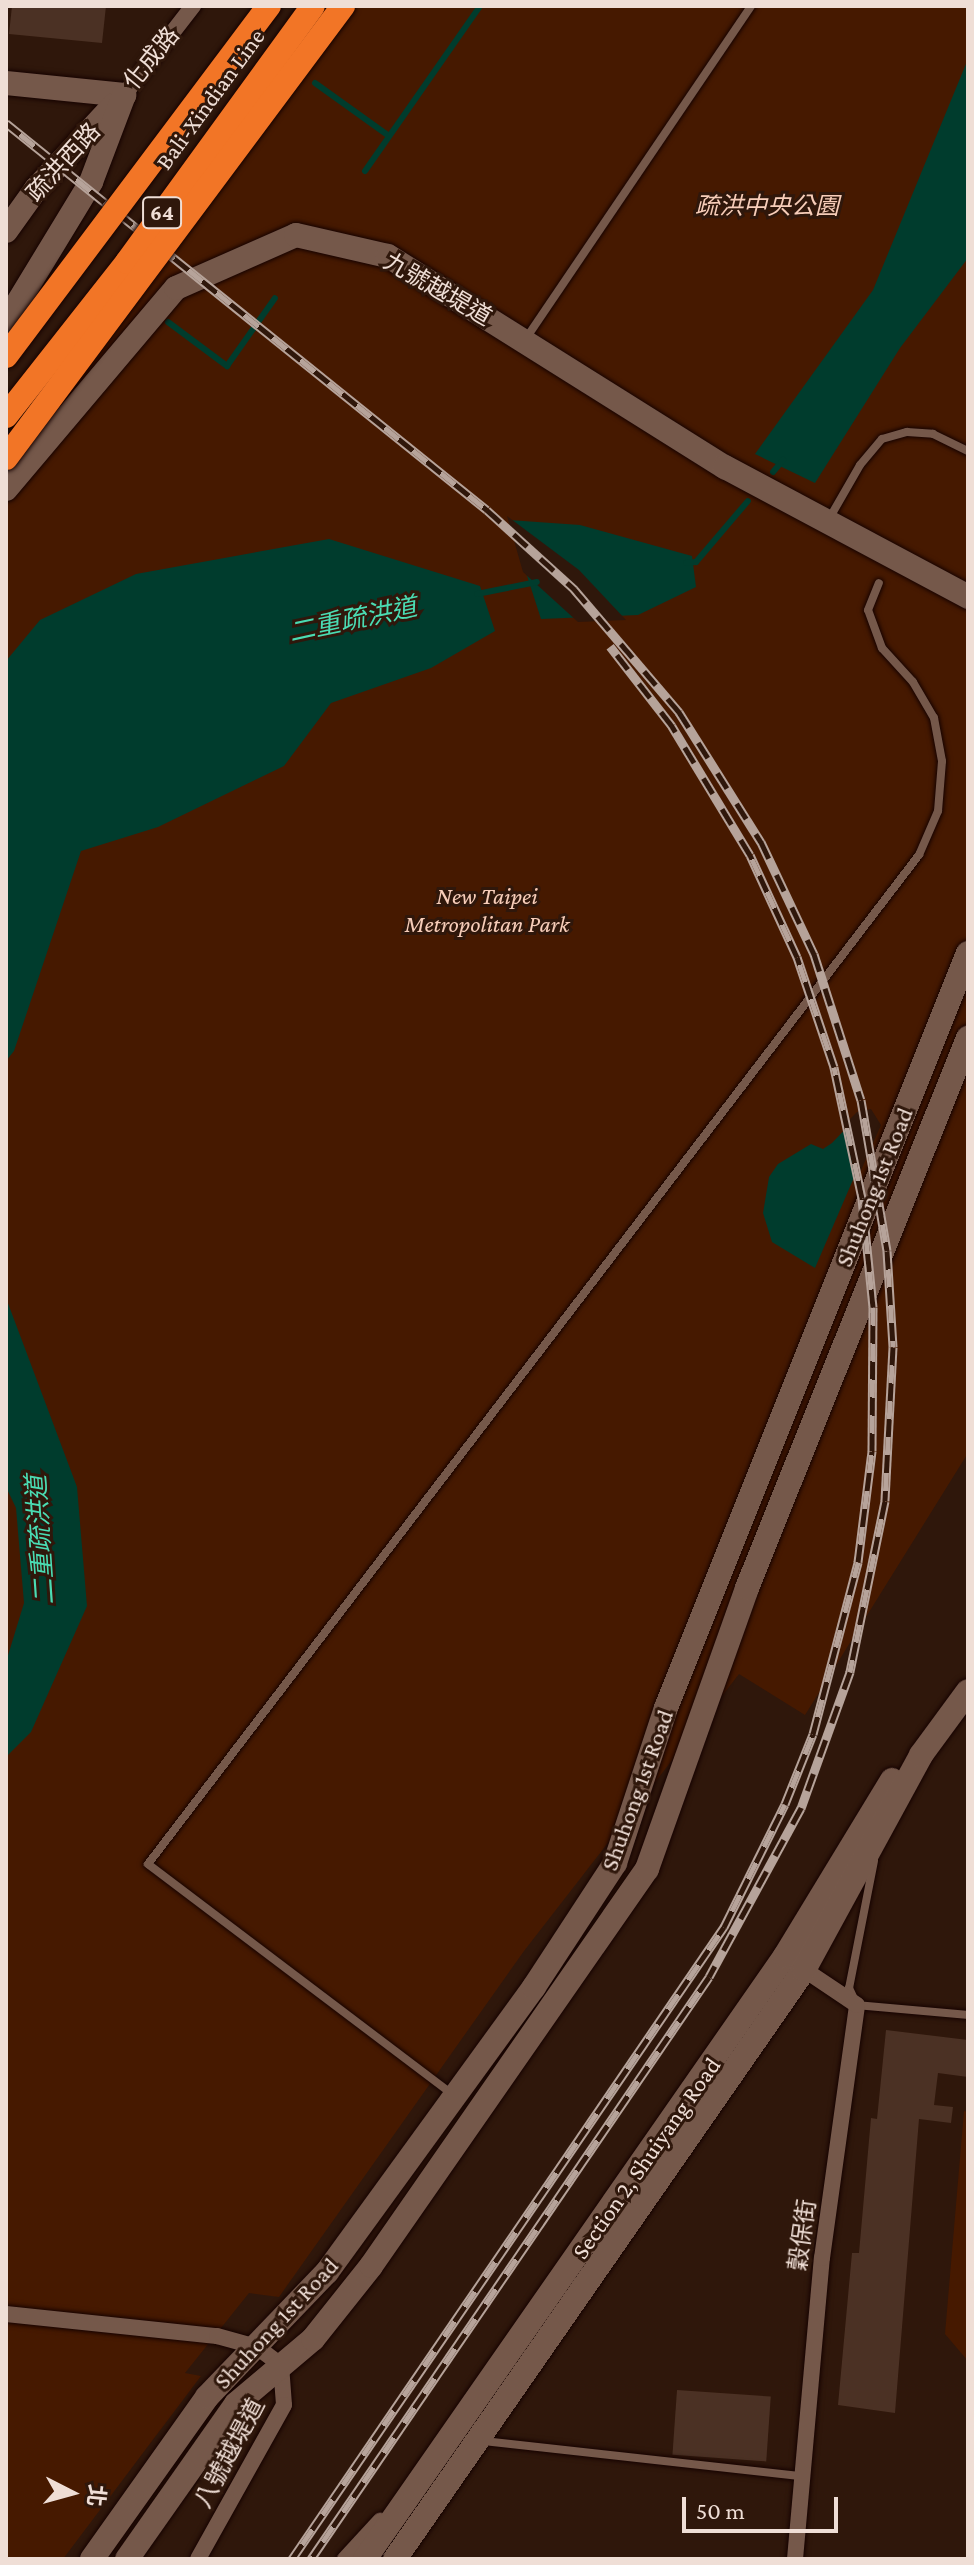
<!DOCTYPE html>
<meta charset="utf-8">
<style>
body{margin:0}
#map{position:relative;width:974px;height:2565px;overflow:hidden;background:#2f170b;font-family:"Crimson Pro","Noto Sans TC",serif}
div>[style]{position:absolute}
.green>*{inset:0;background:#461900}
.water>*{inset:0;background:#003c2d}
.pier>*{inset:0;background:#2f170b}
.stream>*{height:6px;margin:-3px;padding:0 3px;transform-origin:3px;border-radius:3px;background:#003c2d}
.building>*{inset:0;background:#4b3124;transform-origin:0 0}
.roads{filter:drop-shadow(0 0 2px #160300) drop-shadow(0 0 2px #160300)}
.lane>*{height:8px;margin:-4px;padding:0 4px;transform-origin:4px;border-radius:4px;background:#75584a}
.street>*{height:16px;margin:-8px;padding:0 8px;transform-origin:8px;border-radius:8px;background:#75584a}
.secondary>*{height:24px;margin:-12px;padding:0 12px;transform-origin:12px;border-radius:12px;background:#75584a}
.rail>*{height:9px;margin-top:-4.5px;transform-origin:0;background:repeating-linear-gradient(90deg,#2f170b 0 18px,#b6a39a 0 36px);box-sizing:border-box;border-block:2px solid #b6a39a}
.bridges{filter:drop-shadow(0 0 2px #160300) drop-shadow(0 0 2px #160300)}
.highway-bridge>*{height:24px;margin:-12px;padding:0 12px;transform-origin:12px;border-radius:12px;background:#f27526}
span{translate:-50% -50%;white-space:nowrap;text-align:center;line-height:1.15;-webkit-text-stroke:6px #2f170b;paint-order:stroke}
.shield-label span{padding:2px 6px;background:#2f170b;border:2px solid;border-radius:6px;-webkit-text-stroke-width:0}
.shield-label{font-size:22px;color:#efded6;font-weight:700}
.street-label{font-size:24px;color:#efded6}
.park-label{font-size:24px;color:#f7cdb9;font-style:italic}
.water-label{font-size:26px;color:#4adcb3;font-style:italic}
.frame{position:absolute;inset:0;border:8px solid #efded6;pointer-events:none}
.north{position:absolute;left:32px;top:2453px;width:80px;height:80px;-webkit-text-stroke:6px #2f170b;paint-order:stroke;rotate:96deg;font-size:22px;font-weight:700;line-height:32px;text-align:center;color:#efded6}
.north::after{content:'';display:block;margin:auto;width:28px;height:36px;background:#efded6;clip-path:polygon(50% 0,100% 100%,50% 72%,0 100%)}
.scale{position:absolute;left:682px;top:2497px;width:156px;height:36px;box-sizing:border-box;border:4px solid #efded6;border-top:0;padding-left:10px;font-size:24px;line-height:28px;white-space:nowrap;color:#efded6;-webkit-text-stroke:6px #2f170b;paint-order:stroke}
</style>
<div id="map">
<div class="green">
<i style="clip-path:polygon(328px 6px,968px 6px,968px 1453px,805px 1715px,739px 1674px,524px 1951px,279px 2297px,249px 2293px,185px 2373px,201px 2376px,63px 2559px,6px 2559px,6px 451px)"></i>
<i style="clip-path:polygon(964px 2111px,968px 2112px,968px 2361px,945px 2334px)"></i>
</div>
<div class="water">
<i style="clip-path:polygon(968px 59px,968px 258px,900px 348px,815px 483px,755px 454px,873px 290px)"></i>
<i style="clip-path:polygon(509px 520px,580px 525px,692px 556px,696px 587px,638px 615px,541px 619px)"></i>
<i style="clip-path:polygon(329px 539px,480px 586px,495px 631px,431px 668px,331px 703px,284px 766px,158px 827px,81px 851px,14px 1051px,6px 1061px,6px 661px,40px 620px,136px 574px)"></i>
<i style="clip-path:polygon(859px 1115px,877px 1124px,815px 1268px,772px 1242px,763px 1213px,769px 1177px,778px 1164px,811px 1144px,823px 1149px,832px 1143px)"></i>
<i style="clip-path:polygon(6px 1298px,77px 1487px,87px 1606px,31px 1732px,6px 1757px,6px 1662px,24px 1603px,16px 1508px,6px 1487px)"></i>
</div>
<div class="pier">
<i style="clip-path:polygon(507px 516px,579px 570px,626px 620px,578px 622px,523px 572px)"></i>
<i style="clip-path:polygon(871px 1109px,881px 1125px,856px 1182px,845px 1124px,857px 1112px)"></i>
</div>
<div class="stream">
<i style="left:315px;top:83px;width:91px;rotate:35.6deg"></i>
<i style="left:365px;top:171px;width:201px;rotate:-55.1deg"></i>
<i style="left:168px;top:322px;width:74px;rotate:36.7deg"></i>
<i style="left:227px;top:366px;width:83px;rotate:-54.8deg"></i>
<i style="left:773px;top:472px;width:16px;rotate:-50deg"></i>
<i style="left:686px;top:563px;width:10px;rotate:-6deg"></i>
<i style="left:696px;top:562px;width:80px;rotate:-49.6deg"></i>
<i style="left:477px;top:594px;width:61px;rotate:-11.3deg"></i>
</div>
<div class="building">
<i style="clip-path:polygon(12px 6px,106px 6px,102px 43px,9px 34px)"></i>
<i style="clip-path:polygon(886px 2030px,968px 2040px,968px 2077px,938px 2073px,934px 2105px,953px 2107px,951px 2123px,919px 2119px,895px 2413px,838px 2405px,852px 2253px,859px 2253px,871px 2118px,877px 2119px)"></i>
<i style="left:677px;top:2390px;width:94px;height:65px;rotate:4deg"></i>
</div>
<div class="roads">
<div class="lane">
<i style="left:525px;top:340px;width:403px;rotate:-55.9deg"></i>
<i style="left:829px;top:519px;width:62px;rotate:-60.1deg"></i>
<i style="left:860px;top:465px;width:34px;rotate:-50deg"></i>
<i style="left:882px;top:439px;width:26px;rotate:-16deg"></i>
<i style="left:907px;top:432px;width:26px;rotate:4deg"></i>
<i style="left:933px;top:434px;width:39px;rotate:26deg"></i>
<i style="left:874px;top:1861px;width:129px;rotate:101.1deg"></i>
<i style="left:849px;top:1988px;width:19px;rotate:65deg"></i>
<i style="left:857px;top:2005px;width:111px;rotate:5.1deg"></i>
<i style="left:452px;top:2094px;width:381px;rotate:-142.9deg"></i>
<i style="left:148px;top:1864px;width:1270px;rotate:-52.62deg"></i>
<i style="left:919px;top:855px;width:48px;rotate:-66.6deg"></i>
<i style="left:938px;top:811px;width:50px;rotate:-85.4deg"></i>
<i style="left:942px;top:761px;width:44px;rotate:-100.5deg"></i>
<i style="left:934px;top:718px;width:42px;rotate:-120.3deg"></i>
<i style="left:913px;top:682px;width:46px;rotate:-132.4deg"></i>
<i style="left:882px;top:648px;width:40px;rotate:-110.2deg"></i>
<i style="left:868px;top:610px;width:29px;rotate:-68deg"></i>
<i style="left:483px;top:2441px;width:319px;rotate:6.3deg"></i>
</div>
<div class="street">
<i style="left:124px;top:95px;width:113px;rotate:-52.2deg"></i>
<i style="left:6px;top:2314px;width:212px;rotate:6deg"></i>
<i style="left:217px;top:2336px;width:41px;rotate:15.4deg"></i>
<i style="left:257px;top:2347px;width:30px;rotate:37deg"></i>
<i style="left:281px;top:2365px;width:40px;rotate:85.7deg"></i>
<i style="left:284px;top:2405px;width:176px;rotate:119.2deg"></i>
<i style="left:345px;top:2559px;width:52px;rotate:-47.4deg"></i>
<i style="left:795px;top:2559px;width:302px;rotate:-84.9deg"></i>
<i style="left:822px;top:2258px;width:255px;rotate:-82.1deg"></i>
<i style="left:857px;top:2005px;width:73px;rotate:-146.1deg"></i>
</div>
<div class="secondary">
<i style="left:6px;top:83px;width:119px;rotate:5.8deg"></i>
<i style="left:6px;top:231px;width:52px;rotate:-54.5deg"></i>
<i style="left:36px;top:189px;width:115px;rotate:-47.1deg"></i>
<i style="left:6px;top:322px;width:164px;rotate:-58.7deg"></i>
<i style="left:91px;top:182px;width:93px;rotate:-69.2deg"></i>
<i style="left:6px;top:489px;width:263px;rotate:-49.8deg"></i>
<i style="left:176px;top:288px;width:131px;rotate:-23.8deg"></i>
<i style="left:296px;top:235px;width:94px;rotate:12.9deg"></i>
<i style="left:388px;top:256px;width:398px;rotate:32.1deg"></i>
<i style="left:725px;top:467px;width:276px;rotate:28.1deg"></i>
<i style="left:92px;top:2559px;width:199px;rotate:-54.6deg"></i>
<i style="left:207px;top:2397px;width:173px;rotate:-46.2deg"></i>
<i style="left:327px;top:2272px;width:352px;rotate:-54deg"></i>
<i style="left:534px;top:1987px;width:148px;rotate:-56.8deg"></i>
<i style="left:615px;top:1863px;width:163px;rotate:-71.8deg"></i>
<i style="left:666px;top:1708px;width:813px;rotate:-68.2deg"></i>
<i style="left:127px;top:2559px;width:189px;rotate:-54.9deg"></i>
<i style="left:236px;top:2404px;width:101px;rotate:-40.2deg"></i>
<i style="left:313px;top:2339px;width:93px;rotate:-51.5deg"></i>
<i style="left:371px;top:2266px;width:484px;rotate:-55.2deg"></i>
<i style="left:647px;top:1869px;width:298px;rotate:-70.4deg"></i>
<i style="left:747px;top:1588px;width:593px;rotate:-68.11deg"></i>
<i style="left:365px;top:2559px;width:735px;rotate:-55.14deg"></i>
<i style="left:785px;top:1956px;width:206px;rotate:-58.7deg"></i>
<i style="left:395px;top:2559px;width:717px;rotate:-55.22deg"></i>
<i style="left:804px;top:1970px;width:245px;rotate:-61.4deg"></i>
<i style="left:921px;top:1755px;width:79px;rotate:-53.7deg"></i>
</div>
</div>
<div class="rail">
<i style="left:6px;top:123px;width:617px;rotate:38.82deg"></i>
<i style="left:487px;top:510px;width:118px;rotate:42.2deg"></i>
<i style="left:574px;top:589px;width:162px;rotate:49.5deg"></i>
<i style="left:679px;top:712px;width:154px;rotate:57.8deg"></i>
<i style="left:761px;top:842px;width:124px;rotate:64.7deg"></i>
<i style="left:814px;top:954px;width:153px;rotate:72.2deg"></i>
<i style="left:861px;top:1100px;width:153px;rotate:80.2deg"></i>
<i style="left:887px;top:1251px;width:96px;rotate:86.4deg"></i>
<i style="left:893px;top:1347px;width:154px;rotate:93deg"></i>
<i style="left:885px;top:1501px;width:175px;rotate:101.6deg"></i>
<i style="left:850px;top:1672px;width:145px;rotate:109.8deg"></i>
<i style="left:801px;top:1808px;width:192px;rotate:118.6deg"></i>
<i style="left:709px;top:1977px;width:705px;rotate:124.37deg"></i>
<i style="left:292px;top:2559px;width:766px;rotate:-55.65deg"></i>
<i style="left:724px;top:1927px;width:137px;rotate:-63.6deg"></i>
<i style="left:785px;top:1804px;width:75px;rotate:-68.2deg"></i>
<i style="left:813px;top:1734px;width:178px;rotate:-75.3deg"></i>
<i style="left:858px;top:1562px;width:112px;rotate:-82.8deg"></i>
<i style="left:872px;top:1451px;width:144px;rotate:-89.6deg"></i>
<i style="left:873px;top:1307px;width:110px;rotate:-95.8deg"></i>
<i style="left:862px;top:1198px;width:134px;rotate:-102.1deg"></i>
<i style="left:834px;top:1067px;width:116px;rotate:-108.6deg"></i>
<i style="left:797px;top:957px;width:112px;rotate:-114.7deg"></i>
<i style="left:750px;top:855px;width:151px;rotate:-121.2deg"></i>
<i style="left:672px;top:726px;width:101px;rotate:-127.8deg"></i>
</div>
<div class="bridges">
<div class="highway-bridge">
<i style="left:6px;top:356px;width:438px;rotate:-53.1deg"></i>
<i style="left:6px;top:416px;width:196px;rotate:-51.8deg"></i>
<i style="left:127px;top:262px;width:316px;rotate:-54deg"></i>
<i style="left:6px;top:458px;width:564px;rotate:-53.29deg"></i>
</div>
</div>
<div class="shield-label">
<span style="left:162px;top:213px">64</span>
</div>
<div class="street-label">
<span style="left:151px;top:58px;rotate:-51deg">化成路</span>
<span style="left:210px;top:99px;rotate:-54deg">Bali-Xindian Line</span>
<span style="left:63px;top:162px;rotate:-48deg">疏洪西路</span>
<span style="left:438px;top:289px;rotate:30deg">九號越堤道</span>
<span style="left:874px;top:1187px;rotate:-68deg">Shuhong 1st Road</span>
<span style="left:637px;top:1790px;rotate:-70deg">Shuhong 1st Road</span>
<span style="left:646px;top:2158px;rotate:-55deg">Section 2, Shuiyang Road</span>
<span style="left:802px;top:2235px;rotate:-82deg">穀保街</span>
<span style="left:276px;top:2323px;rotate:-47deg">Shuhong 1st Road</span>
<span style="left:229px;top:2453px;rotate:-62deg">八號越堤道</span>
</div>
<div class="park-label">
<span style="left:767px;top:206px">疏洪中央公園</span>
<span style="left:487px;top:910px">New Taipei<br>Metropolitan Park</span>
</div>
<div class="water-label">
<span style="left:353px;top:620px;rotate:-12deg">二重疏洪道</span>
<span style="left:41px;top:1540px;rotate:-94deg">二重疏洪道</span>
</div>
<div class="frame"></div>
<div class="north">北</div>
<div class="scale">50 m</div>
</div>
